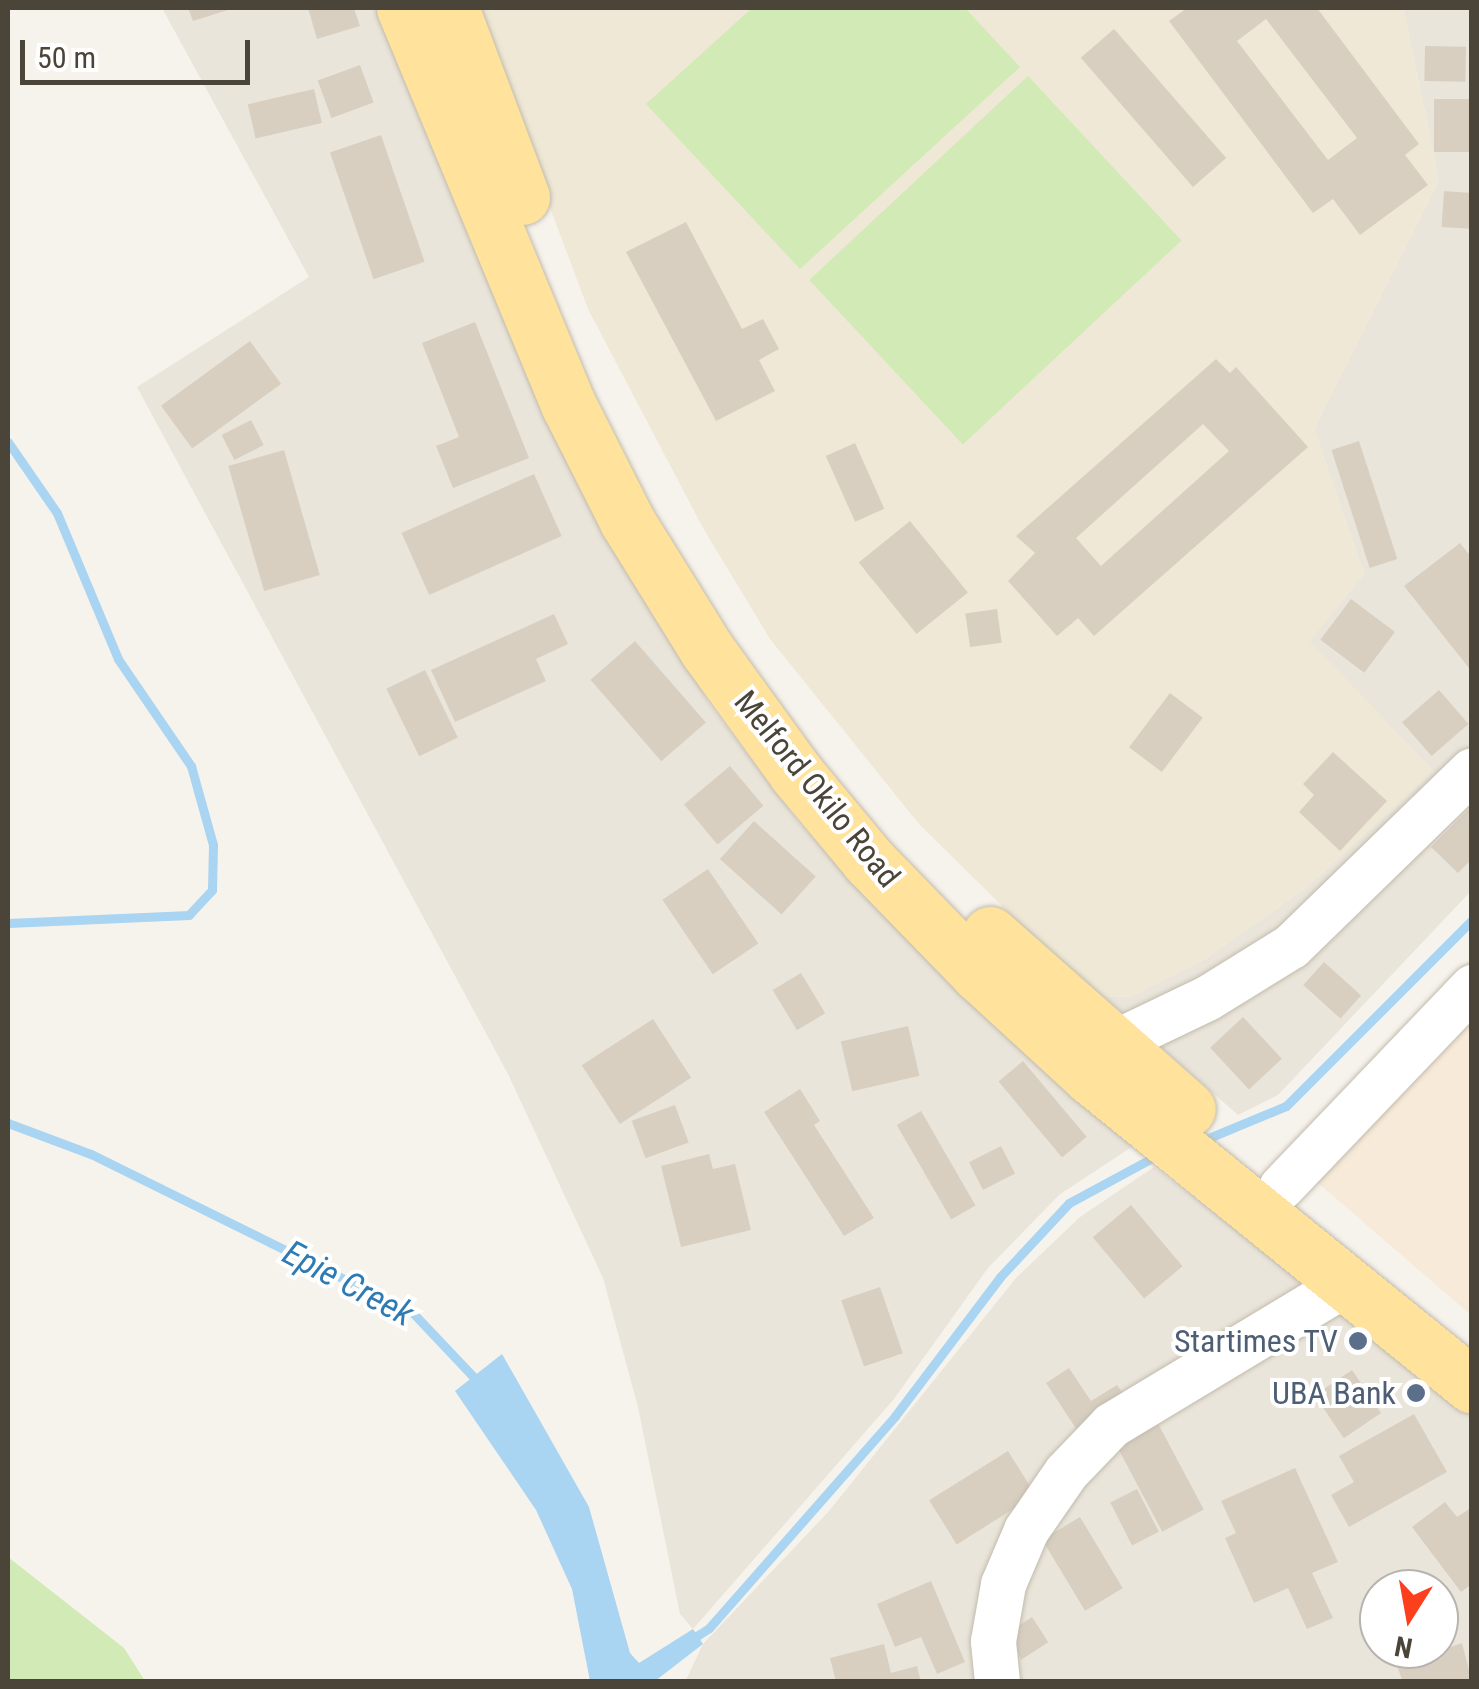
<!DOCTYPE html>
<style>
body{margin:0}
#map{position:relative;width:1479px;height:1689px;overflow:hidden;background:#f6f3ec;font-family:"Roboto Condensed",sans-serif}
div>[style]{position:absolute}
.residential>*{inset:0;background:#eae5da}
.commercial>*{inset:0;background:#f7ead8}
.education>*{inset:0;background:#efe8d6}
.green>*{inset:0;background:#d2eab5;transform-origin:0 0}
.water>*{inset:0;background:#a9d4f2}
.stream>*{height:9px;margin:-4.5px;padding:0 4.5px;transform-origin:4.5px;border-radius:4.5px;background:#a9d4f2}
.building>*{inset:0;background:#d8cfc1;transform-origin:0 0}
.roads{filter:drop-shadow(0 0 2px #c2bbae) drop-shadow(0 0 2px #c2bbae)}
.minor>*{height:45px;margin:-22.5px;padding:0 22.5px;transform-origin:22.5px;border-radius:22.5px;background:#fff}
.major>*{height:55px;margin:-27.5px;padding:0 27.5px;transform-origin:27.5px;border-radius:27.5px;background:#ffe39c}
.dots>*{width:28px;height:28px;translate:-50% -50%;box-sizing:border-box;border:5px solid #fff;border-radius:50%}
span{translate:-50% -50%;white-space:nowrap;text-align:center;line-height:1.15;-webkit-text-stroke:8px #fff;paint-order:stroke}
.street-label{font-size:32px;color:#4b4439}
.service-label{font-size:32px;color:#4e5e75}
.right{translate:-100% -50%;text-align:right}
.water-label{font-size:35px;color:#2e7ab2;font-style:italic}
.frame{position:absolute;inset:0;border:10px solid #4b4439;pointer-events:none}
.north{position:absolute;left:1359px;top:1569px;width:100px;height:100px;box-sizing:border-box;background:#fff;border:2px solid #b7b4b0;border-radius:50%;rotate:191deg;font-size:28px;font-weight:700;line-height:40px;text-align:center;color:#4b4439}
.north::after{content:'';display:block;margin:auto;width:35px;height:45px;background:#fc3f1d;clip-path:polygon(50% 0,100% 100%,50% 72%,0 100%)}
.scale{position:absolute;left:20px;top:40px;width:230px;height:45px;box-sizing:border-box;border:5px solid #4b4439;border-top:0;padding-left:12px;font-size:30px;line-height:35px;white-space:nowrap;color:#4b4439;-webkit-text-stroke:8px #fff;paint-order:stroke}
</style>
<div id="map">
<div class="residential">
<i style="clip-path:polygon(162px 8px,389px 8px,619px 548px,710px 705px,801px 825px,848px 875px,1133px 1146px,1059px 1195px,988px 1268px,894px 1399px,693px 1629px,680px 1614px,638px 1407px,603px 1278px,508px 1074px,137px 387px,309px 277px)"></i>
<i style="clip-path:polygon(1403px 8px,1471px 8px,1471px 891px,1278px 1095px,1238px 1115px,1103px 996px,1130px 997px,1205px 959px,1307px 887px,1433px 771px,1309px 641px,1364px 574px,1314px 429px,1439px 180px)"></i>
<i style="clip-path:polygon(evenodd,1154px 1167px,1471px 1409px,1471px 1681px,685px 1682px,703px 1644px,829px 1511px,1016px 1278px,1080px 1217px,1154px 1167px,1379px 1589px,1439px 1589px,1439px 1649px,1379px 1649px,1379px 1589px)"></i>
</div>
<div class="commercial">
<i style="clip-path:polygon(1471px 958px,1471px 1315px,1289px 1158px)"></i>
</div>
<div class="education">
<i style="clip-path:polygon(475px 8px,1403px 8px,1439px 180px,1314px 429px,1364px 574px,1310px 641px,1433px 771px,1307px 887px,1205px 959px,1130px 997px,1103px 996px,1067px 970px,919px 824px,770px 639px,703px 528px,588px 309px)"></i>
</div>
<div class="green">
<i style="clip-path:polygon(752px 8px,965px 8px,1020px 67px,800px 269px,646px 104px)"></i>
<i style="left:1028px;top:76px;width:225px;height:299px;rotate:47deg"></i>
<i style="clip-path:polygon(8px 1557px,124px 1648px,145px 1681px,8px 1681px)"></i>
</div>
<div class="water">
<i style="clip-path:polygon(502px 1354px,589px 1507px,630px 1653px,639px 1663px,693px 1629px,703px 1644px,655px 1681px,590px 1681px,572px 1589px,536px 1510px,455px 1391px)"></i>
</div>
<div class="stream">
<i style="left:8px;top:442px;width:86px;rotate:55.4deg"></i>
<i style="left:57px;top:513px;width:158px;rotate:67.3deg"></i>
<i style="left:118px;top:659px;width:130px;rotate:55.7deg"></i>
<i style="left:191px;top:766px;width:82px;rotate:74.4deg"></i>
<i style="left:213px;top:845px;width:45px;rotate:91.3deg"></i>
<i style="left:212px;top:890px;width:34px;rotate:133deg"></i>
<i style="left:189px;top:915px;width:181px;rotate:177.5deg"></i>
<i style="left:8px;top:1123px;width:89px;rotate:20.5deg"></i>
<i style="left:91px;top:1154px;width:359px;rotate:26.3deg"></i>
<i style="left:413px;top:1313px;width:99px;rotate:46.6deg"></i>
<i style="left:1199px;top:1142px;width:94px;rotate:-22.5deg"></i>
<i style="left:1286px;top:1106px;width:263px;rotate:-45deg"></i>
<i style="left:689px;top:1641px;width:24px;rotate:-33deg"></i>
<i style="left:709px;top:1628px;width:282px;rotate:-48.7deg"></i>
<i style="left:895px;top:1416px;width:174px;rotate:-52.9deg"></i>
<i style="left:1000px;top:1277px;width:101px;rotate:-47deg"></i>
<i style="left:1069px;top:1203px;width:99px;rotate:-28.4deg"></i>
</div>
<div class="building">
<i style="clip-path:polygon(188px 8px,234px 8px,193px 21px)"></i>
<i style="clip-path:polygon(308px 8px,354px 8px,360px 26px,317px 39px)"></i>
<i style="clip-path:polygon(evenodd,1187px 8px,1317px 8px,1419px 144px,1405px 155px,1428px 185px,1360px 235px,1333px 199px,1313px 213px,1169px 21px,1187px 8px,1266px 19px,1357px 138px,1328px 160px,1237px 41px,1266px 19px)"></i>
<i style="left:1114px;top:29px;width:171px;height:44px;rotate:49deg"></i>
<i style="left:1425px;top:46px;width:41px;height:35px;rotate:1deg"></i>
<i style="left:360px;top:65px;width:40px;height:45px;rotate:70deg"></i>
<i style="left:314px;top:89px;width:35px;height:68px;rotate:77deg"></i>
<i style="left:1472px;top:99px;width:53px;height:38px;rotate:90deg"></i>
<i style="left:381px;top:135px;width:134px;height:54px;rotate:71deg"></i>
<i style="left:1444px;top:191px;width:28px;height:36px;rotate:4deg"></i>
<i style="clip-path:polygon(686px 222px,742px 329px,763px 319px,779px 349px,759px 360px,775px 391px,716px 421px,626px 252px)"></i>
<i style="clip-path:polygon(475px 322px,529px 458px,453px 488px,436px 446px,459px 437px,422px 343px)"></i>
<i style="left:250px;top:341px;width:53px;height:110px;rotate:54deg"></i>
<i style="clip-path:polygon(evenodd,1216px 359px,1230px 373px,1236px 367px,1308px 447px,1094px 636px,1078px 618px,1057px 636px,1008px 581px,1035px 553px,1016px 536px,1216px 359px,1203px 424px,1229px 451px,1101px 566px,1076px 538px,1203px 424px)"></i>
<i style="left:251px;top:420px;width:28px;height:33px;rotate:63deg"></i>
<i style="left:1359px;top:441px;width:124px;height:29px;rotate:72deg"></i>
<i style="left:855px;top:443px;width:72px;height:32px;rotate:66deg"></i>
<i style="left:284px;top:450px;width:130px;height:58px;rotate:74deg"></i>
<i style="left:534px;top:474px;width:68px;height:145px;rotate:66deg"></i>
<i style="left:910px;top:521px;width:92px;height:66px;rotate:51deg"></i>
<i style="clip-path:polygon(1460px 543px,1472px 558px,1472px 672px,1404px 586px)"></i>
<i style="left:1351px;top:599px;width:55px;height:51px;rotate:37deg"></i>
<i style="left:997px;top:609px;width:34px;height:32px;rotate:82deg"></i>
<i style="clip-path:polygon(554px 614px,568px 644px,536px 659px,546px 681px,455px 722px,431px 670px)"></i>
<i style="left:635px;top:641px;width:108px;height:59px;rotate:49deg"></i>
<i style="left:425px;top:670px;width:75px;height:43px;rotate:64deg"></i>
<i style="left:1439px;top:690px;width:45px;height:49px;rotate:49deg"></i>
<i style="left:1170px;top:693px;width:41px;height:68px;rotate:37deg"></i>
<i style="clip-path:polygon(1333px 752px,1387px 801px,1340px 851px,1299px 812px,1314px 795px,1303px 784px)"></i>
<i style="left:730px;top:766px;width:52px;height:60px;rotate:50deg"></i>
<i style="clip-path:polygon(1472px 806px,1472px 859px,1458px 873px,1431px 847px)"></i>
<i style="left:754px;top:821px;width:83px;height:51px;rotate:42deg"></i>
<i style="left:708px;top:869px;width:90px;height:55px;rotate:56deg"></i>
<i style="left:1324px;top:962px;width:50px;height:31px;rotate:42deg"></i>
<i style="left:801px;top:973px;width:47px;height:33px;rotate:59deg"></i>
<i style="left:1243px;top:1017px;width:57px;height:45px;rotate:47deg"></i>
<i style="left:653px;top:1019px;width:70px;height:85px;rotate:57deg"></i>
<i style="left:908px;top:1026px;width:51px;height:69px;rotate:77deg"></i>
<i style="left:1023px;top:1061px;width:99px;height:32px;rotate:50deg"></i>
<i style="clip-path:polygon(800px 1089px,820px 1121px,814px 1125px,874px 1218px,844px 1236px,764px 1112px)"></i>
<i style="left:675px;top:1105px;width:40px;height:46px;rotate:70deg"></i>
<i style="left:921px;top:1111px;width:109px;height:28px;rotate:60deg"></i>
<i style="left:1001px;top:1146px;width:31px;height:36px;rotate:63deg"></i>
<i style="clip-path:polygon(709px 1154px,713px 1169px,735px 1164px,751px 1230px,681px 1247px,661px 1166px)"></i>
<i style="left:1131px;top:1205px;width:80px;height:50px;rotate:50deg"></i>
<i style="left:880px;top:1287px;width:70px;height:41px;rotate:71deg"></i>
<i style="clip-path:polygon(1069px 1368px,1091px 1401px,1117px 1385px,1126px 1398px,1077px 1430px,1046px 1383px)"></i>
<i style="left:1352px;top:1370px;width:52px;height:45px;rotate:56deg"></i>
<i style="clip-path:polygon(1414px 1414px,1447px 1472px,1349px 1527px,1331px 1495px,1354px 1482px,1339px 1456px)"></i>
<i style="left:1154px;top:1416px;width:106px;height:47px;rotate:62deg"></i>
<i style="left:1008px;top:1451px;width:52px;height:93px;rotate:58deg"></i>
<i style="clip-path:polygon(1295px 1468px,1338px 1562px,1312px 1573px,1333px 1618px,1307px 1629px,1288px 1588px,1254px 1603px,1225px 1538px,1236px 1533px,1221px 1501px)"></i>
<i style="left:1137px;top:1489px;width:48px;height:30px;rotate:63deg"></i>
<i style="clip-path:polygon(1445px 1502px,1457px 1517px,1472px 1507px,1472px 1584px,1461px 1592px,1412px 1527px)"></i>
<i style="left:1080px;top:1517px;width:83px;height:44px;rotate:59deg"></i>
<i style="clip-path:polygon(931px 1581px,965px 1662px,937px 1674px,921px 1637px,895px 1647px,877px 1604px)"></i>
<i style="left:1032px;top:1617px;width:30px;height:32px;rotate:57deg"></i>
<i style="clip-path:polygon(1462px 1643px,1472px 1682px,1403px 1682px,1397px 1666px)"></i>
<i style="clip-path:polygon(884px 1644px,891px 1673px,917px 1666px,921px 1682px,836px 1682px,830px 1658px)"></i>
</div>
<div class="roads">
<div class="minor">
<i style="left:1113px;top:1043px;width:104px;rotate:-25.6deg"></i>
<i style="left:1207px;top:998px;width:99px;rotate:-31.8deg"></i>
<i style="left:1291px;top:946px;width:252px;rotate:-44.2deg"></i>
<i style="left:1281px;top:1187px;width:277px;rotate:-46.3deg"></i>
<i style="left:997px;top:1682px;width:41px;rotate:-95.6deg"></i>
<i style="left:993px;top:1641px;width:58px;rotate:-80deg"></i>
<i style="left:1003px;top:1584px;width:59px;rotate:-66.9deg"></i>
<i style="left:1026px;top:1530px;width:70px;rotate:-55.4deg"></i>
<i style="left:1066px;top:1472px;width:65px;rotate:-46.2deg"></i>
<i style="left:1111px;top:1425px;width:271px;rotate:-31.1deg"></i>
</div>
<div class="major">
<i style="left:404px;top:8px;width:431px;rotate:67.5deg"></i>
<i style="left:569px;top:406px;width:129px;rotate:63.2deg"></i>
<i style="left:627px;top:521px;width:152px;rotate:58.2deg"></i>
<i style="left:707px;top:650px;width:152px;rotate:54.1deg"></i>
<i style="left:796px;top:773px;width:114px;rotate:50.3deg"></i>
<i style="left:869px;top:861px;width:158px;rotate:45.8deg"></i>
<i style="left:979px;top:974px;width:152px;rotate:42.6deg"></i>
<i style="left:1091px;top:1077px;width:490px;rotate:39deg"></i>
<i style="left:451px;top:8px;width:202px;rotate:69.4deg"></i>
<i style="left:990px;top:934px;width:264px;rotate:41.5deg"></i>
</div>
</div>
<div class="dots">
<i style="left:1358px;top:1341px;background:#5c6f8a"></i>
<i style="left:1416px;top:1393px;background:#5c6f8a"></i>
</div>
<div class="street-label">
<span style="left:817px;top:789px;rotate:51deg">Melford Okilo Road</span>
</div>
<div class="service-label">
<span class="right" style="left:1338px;top:1341px">Startimes TV</span>
<span class="right" style="left:1396px;top:1393px">UBA Bank</span>
</div>
<div class="water-label">
<span style="left:348px;top:1284px;rotate:28deg">Epie Creek</span>
</div>
<div class="frame"></div>
<div class="north">N</div>
<div class="scale">50 m</div>
</div>
